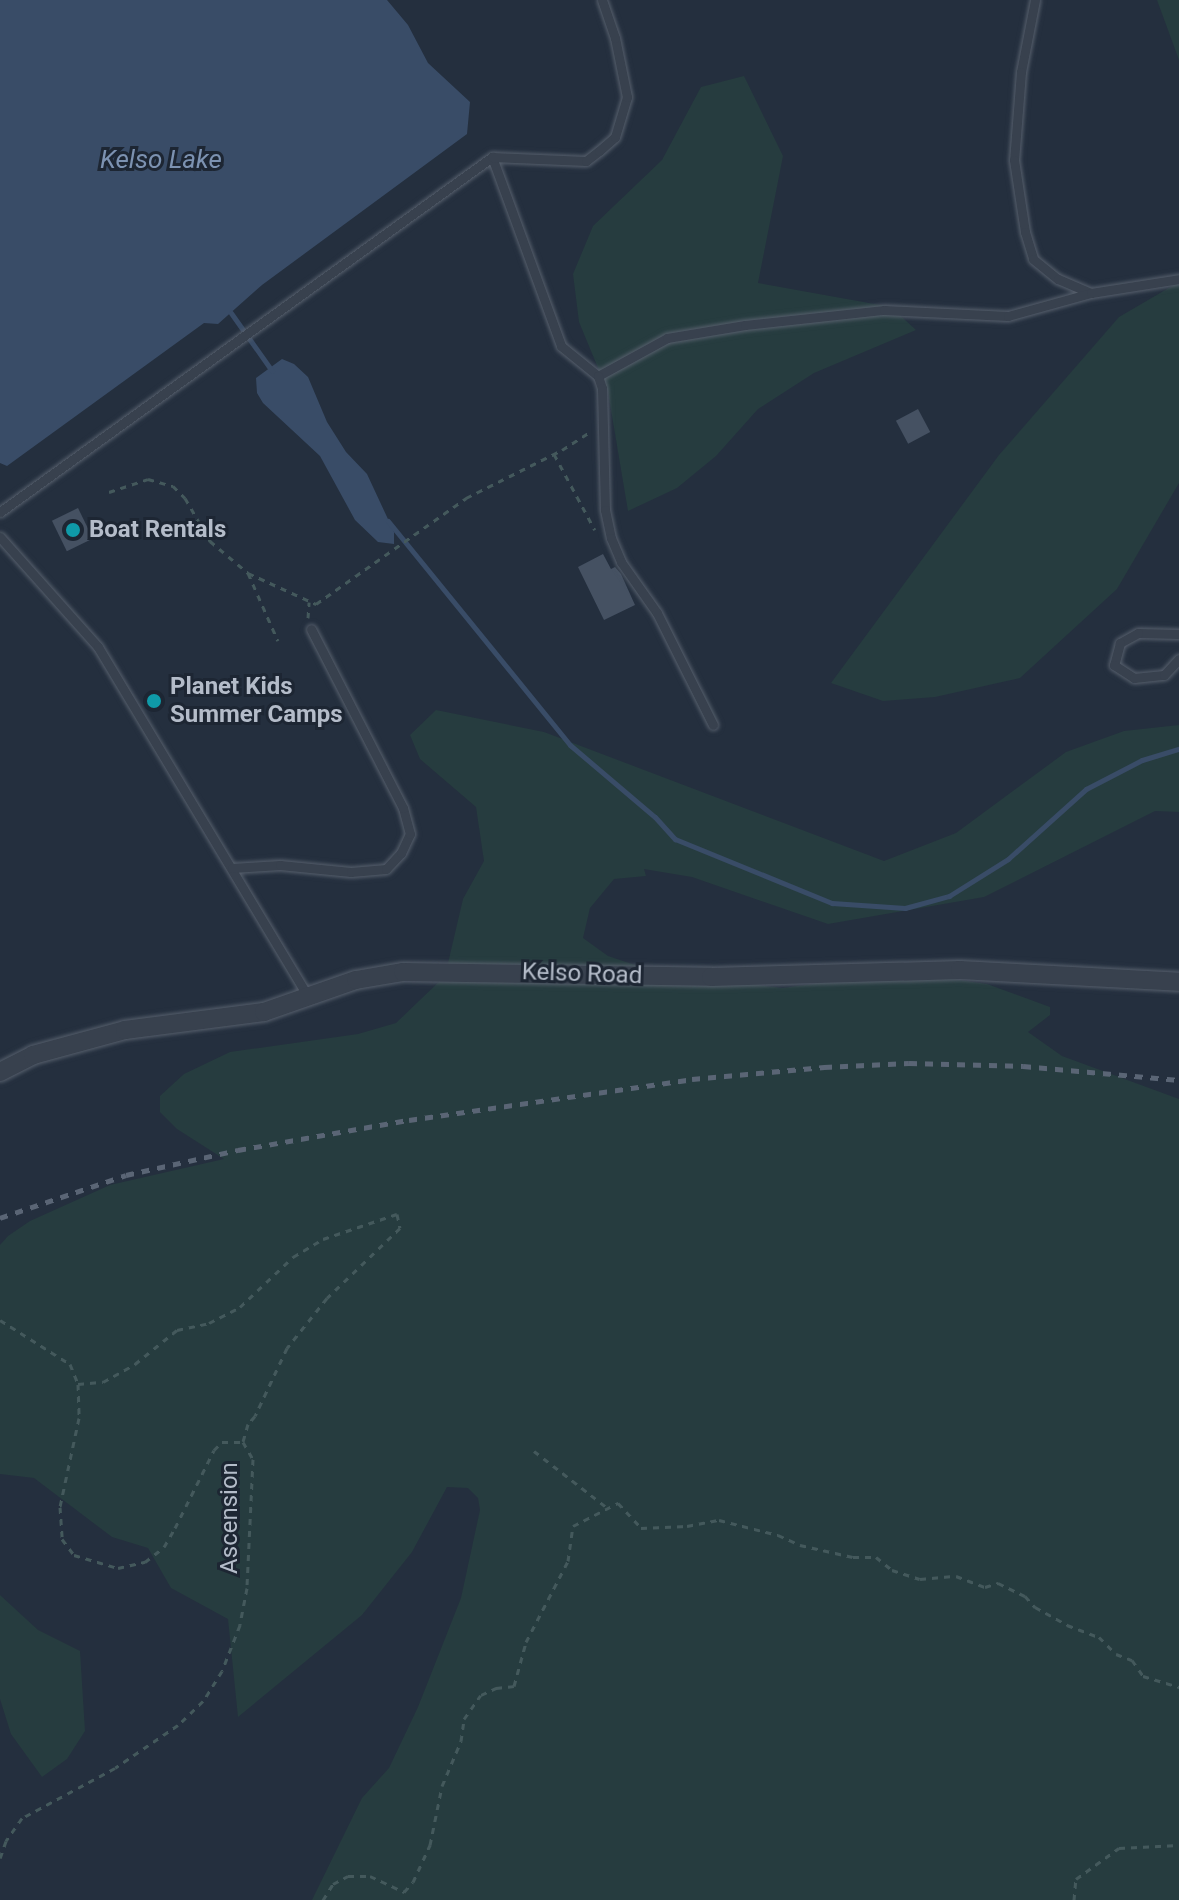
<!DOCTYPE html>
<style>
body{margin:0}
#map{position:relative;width:1179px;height:1900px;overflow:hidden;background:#242f3e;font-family:Roboto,sans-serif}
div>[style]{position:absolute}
.green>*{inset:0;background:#263c3f}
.water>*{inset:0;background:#394c67}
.stream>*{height:5px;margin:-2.5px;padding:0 2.5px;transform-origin:2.5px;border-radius:2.5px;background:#394c67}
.building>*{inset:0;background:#455162;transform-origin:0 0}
.path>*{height:3px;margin-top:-1.5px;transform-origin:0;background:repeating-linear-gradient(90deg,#44595c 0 6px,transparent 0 12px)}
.roads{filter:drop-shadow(0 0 2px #565f6c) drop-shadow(0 0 2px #565f6c)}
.service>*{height:9px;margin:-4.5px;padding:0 4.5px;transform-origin:4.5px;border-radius:4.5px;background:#38414e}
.minor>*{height:18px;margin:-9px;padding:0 9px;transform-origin:9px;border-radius:9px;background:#38414e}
.rail>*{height:5px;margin-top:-2.5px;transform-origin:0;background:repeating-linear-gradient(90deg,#5a6575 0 8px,transparent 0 16px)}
.dots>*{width:22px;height:22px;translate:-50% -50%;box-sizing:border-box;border:4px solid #1d2633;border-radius:50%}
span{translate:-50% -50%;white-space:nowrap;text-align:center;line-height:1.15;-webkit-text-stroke:6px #1d2633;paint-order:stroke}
.poi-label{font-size:24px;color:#b4bcc9;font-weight:700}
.left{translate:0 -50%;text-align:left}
.street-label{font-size:24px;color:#b4bcc9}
.water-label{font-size:26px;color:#7c92b1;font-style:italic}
</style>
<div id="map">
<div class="green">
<i style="clip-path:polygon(1157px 0,1179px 0,1179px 60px)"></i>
<i style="clip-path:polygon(744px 76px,783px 156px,758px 283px,891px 307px,916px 330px,814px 373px,758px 409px,716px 456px,677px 488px,628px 511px,608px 392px,579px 322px,573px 274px,593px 226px,662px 160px,701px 87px)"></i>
<i style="clip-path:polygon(1179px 282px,1179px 483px,1117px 589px,1020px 678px,935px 697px,883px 701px,831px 683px,999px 455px,1119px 317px)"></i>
<i style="clip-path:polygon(436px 710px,544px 732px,884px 861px,956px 833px,1066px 752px,1124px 731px,1179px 725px,1179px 812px,1155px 811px,984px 897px,828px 924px,692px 877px,644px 869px,646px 876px,614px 879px,590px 908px,583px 938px,608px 956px,659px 973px,782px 988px,903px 972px,987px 984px,1050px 1007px,1050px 1015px,1028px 1032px,1062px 1056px,1179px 1099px,1179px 1900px,312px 1900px,362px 1798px,389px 1768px,418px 1707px,461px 1598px,480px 1510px,478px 1498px,468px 1488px,447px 1487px,412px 1552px,362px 1615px,238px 1717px,228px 1619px,171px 1588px,148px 1548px,112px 1537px,34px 1478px,0 1474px,0 1245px,8px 1236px,30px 1221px,110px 1185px,224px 1159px,177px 1129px,160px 1112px,160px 1096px,184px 1074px,230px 1052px,358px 1034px,396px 1023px,445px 976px,463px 899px,484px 861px,476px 807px,420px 759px,410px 735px)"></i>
<i style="clip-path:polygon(0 1595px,38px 1630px,80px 1651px,85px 1731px,67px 1759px,42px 1777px,11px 1734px,0 1699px)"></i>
</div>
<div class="water">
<i style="clip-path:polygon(0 0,387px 0,408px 25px,428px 63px,470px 102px,467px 134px,262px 285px,218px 324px,204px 323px,7px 466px,0 463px)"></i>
<i style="clip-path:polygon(282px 359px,294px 364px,308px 377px,327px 422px,346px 452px,367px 474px,394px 532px,394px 544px,378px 542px,355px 520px,320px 456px,263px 403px,257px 393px,256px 378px)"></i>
</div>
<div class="stream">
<i style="left:231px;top:313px;width:71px;rotate:54.7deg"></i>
<i style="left:388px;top:521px;width:289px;rotate:50.9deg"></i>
<i style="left:570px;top:745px;width:111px;rotate:40.3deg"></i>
<i style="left:655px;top:817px;width:30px;rotate:48deg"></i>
<i style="left:675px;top:839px;width:170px;rotate:22.2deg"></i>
<i style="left:832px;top:903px;width:73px;rotate:3.9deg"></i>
<i style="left:905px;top:908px;width:46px;rotate:-15.3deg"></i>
<i style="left:949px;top:896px;width:70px;rotate:-32.1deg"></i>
<i style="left:1008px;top:859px;width:105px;rotate:-41.9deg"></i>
<i style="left:1086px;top:789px;width:63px;rotate:-27.4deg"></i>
<i style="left:1142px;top:760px;width:39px;rotate:-17deg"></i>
</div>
<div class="building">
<i style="left:918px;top:409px;width:26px;height:25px;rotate:62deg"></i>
<i style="left:78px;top:508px;width:34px;height:29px;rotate:64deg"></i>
<i style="clip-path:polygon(603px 554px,611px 569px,615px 567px,621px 574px,635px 605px,604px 620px,578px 567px)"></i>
</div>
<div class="path">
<i style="left:554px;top:454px;width:86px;rotate:61.7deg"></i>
<i style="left:109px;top:492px;width:41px;rotate:-18.4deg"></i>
<i style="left:148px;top:479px;width:26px;rotate:16deg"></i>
<i style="left:173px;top:486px;width:17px;rotate:45deg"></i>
<i style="left:185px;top:498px;width:50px;rotate:59.8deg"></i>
<i style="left:210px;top:541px;width:50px;rotate:40.1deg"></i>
<i style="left:248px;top:573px;width:75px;rotate:24.5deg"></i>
<i style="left:316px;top:604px;width:184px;rotate:-35.2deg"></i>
<i style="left:466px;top:498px;width:107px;rotate:-26.6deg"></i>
<i style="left:562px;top:450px;width:35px;rotate:-33deg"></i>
<i style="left:248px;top:573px;width:74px;rotate:66.2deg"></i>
<i style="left:308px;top:618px;width:16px;rotate:-86deg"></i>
<i style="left:0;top:1320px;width:83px;rotate:32.2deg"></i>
<i style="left:70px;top:1364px;width:22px;rotate:68deg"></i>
<i style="left:78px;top:1384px;width:34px;rotate:88deg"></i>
<i style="left:79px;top:1418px;width:91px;rotate:102.1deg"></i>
<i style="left:60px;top:1507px;width:32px;rotate:86deg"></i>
<i style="left:62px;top:1539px;width:20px;rotate:53deg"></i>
<i style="left:74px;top:1555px;width:46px;rotate:16.5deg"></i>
<i style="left:118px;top:1568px;width:28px;rotate:-13deg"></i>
<i style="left:145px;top:1562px;width:24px;rotate:-38deg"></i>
<i style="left:164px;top:1547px;width:22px;rotate:-60deg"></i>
<i style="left:175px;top:1528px;width:87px;rotate:-63.4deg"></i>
<i style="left:214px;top:1450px;width:11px;rotate:-45deg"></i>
<i style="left:222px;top:1442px;width:21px"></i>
<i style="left:243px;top:1442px;width:20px;rotate:60deg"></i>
<i style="left:253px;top:1459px;width:129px;rotate:92.7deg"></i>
<i style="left:247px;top:1588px;width:38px;rotate:101deg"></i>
<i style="left:240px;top:1625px;width:49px;rotate:111.4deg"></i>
<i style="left:222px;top:1671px;width:36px;rotate:122deg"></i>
<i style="left:203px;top:1701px;width:35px;rotate:136deg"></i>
<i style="left:178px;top:1725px;width:76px;rotate:145.7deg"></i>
<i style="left:115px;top:1768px;width:106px;rotate:151.7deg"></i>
<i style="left:22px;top:1818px;width:28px;rotate:125deg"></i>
<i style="left:6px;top:1841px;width:18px;rotate:109deg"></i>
<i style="left:78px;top:1384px;width:25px;rotate:-5deg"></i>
<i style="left:103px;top:1382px;width:37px;rotate:-29deg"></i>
<i style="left:135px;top:1364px;width:54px;rotate:-39deg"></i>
<i style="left:177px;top:1330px;width:33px;rotate:-12deg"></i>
<i style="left:209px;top:1323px;width:35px;rotate:-27deg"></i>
<i style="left:240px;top:1307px;width:73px;rotate:-43.3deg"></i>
<i style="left:293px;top:1257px;width:35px;rotate:-31deg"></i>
<i style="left:323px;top:1239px;width:78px;rotate:-18.7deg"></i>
<i style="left:397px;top:1214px;width:14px;rotate:78deg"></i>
<i style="left:400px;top:1228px;width:101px;rotate:136.2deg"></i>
<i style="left:327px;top:1298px;width:64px;rotate:128.7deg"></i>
<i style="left:287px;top:1348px;width:75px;rotate:115.2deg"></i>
<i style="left:255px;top:1416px;width:11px;rotate:131deg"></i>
<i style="left:248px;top:1424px;width:18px;rotate:106deg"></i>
<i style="left:534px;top:1451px;width:90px;rotate:37.8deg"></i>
<i style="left:323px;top:1900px;width:19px;rotate:-58deg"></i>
<i style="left:333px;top:1884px;width:17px;rotate:-28deg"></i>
<i style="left:348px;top:1876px;width:22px"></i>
<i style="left:370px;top:1876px;width:38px;rotate:25deg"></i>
<i style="left:404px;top:1892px;width:13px;rotate:-48deg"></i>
<i style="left:413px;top:1882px;width:41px;rotate:-65.3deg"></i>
<i style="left:430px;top:1845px;width:60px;rotate:-78.5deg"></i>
<i style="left:442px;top:1786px;width:49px;rotate:-67.1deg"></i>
<i style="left:461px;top:1741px;width:22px;rotate:-82deg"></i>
<i style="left:464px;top:1719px;width:29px;rotate:-55deg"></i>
<i style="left:481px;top:1695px;width:17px;rotate:-25deg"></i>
<i style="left:496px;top:1688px;width:18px;rotate:-6deg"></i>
<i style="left:514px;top:1686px;width:46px;rotate:-74.7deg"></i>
<i style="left:526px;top:1642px;width:91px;rotate:-62.6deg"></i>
<i style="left:568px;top:1561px;width:35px;rotate:-82deg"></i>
<i style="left:573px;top:1526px;width:51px;rotate:-27.1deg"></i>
<i style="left:618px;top:1503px;width:34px;rotate:47deg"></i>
<i style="left:641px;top:1528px;width:46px;rotate:-2.5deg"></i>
<i style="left:687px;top:1526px;width:33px;rotate:-11deg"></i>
<i style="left:719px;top:1520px;width:61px;rotate:14.3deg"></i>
<i style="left:778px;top:1535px;width:24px;rotate:24deg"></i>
<i style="left:800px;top:1545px;width:54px;rotate:12.8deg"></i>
<i style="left:853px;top:1557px;width:23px"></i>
<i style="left:876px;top:1557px;width:21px;rotate:39deg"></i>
<i style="left:892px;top:1570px;width:29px;rotate:18deg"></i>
<i style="left:920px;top:1579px;width:36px;rotate:-5deg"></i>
<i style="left:956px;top:1576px;width:31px;rotate:21deg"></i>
<i style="left:985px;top:1587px;width:14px;rotate:-17deg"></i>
<i style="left:998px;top:1583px;width:30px;rotate:26deg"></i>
<i style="left:1025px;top:1596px;width:15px;rotate:48deg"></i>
<i style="left:1035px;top:1607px;width:37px;rotate:29deg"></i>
<i style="left:1067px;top:1625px;width:34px;rotate:21deg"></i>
<i style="left:1099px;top:1637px;width:24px;rotate:45deg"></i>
<i style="left:1116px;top:1654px;width:17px;rotate:21deg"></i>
<i style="left:1132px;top:1660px;width:19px;rotate:55deg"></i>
<i style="left:1143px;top:1676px;width:38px;rotate:17deg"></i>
<i style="left:1074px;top:1900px;width:21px;rotate:-85deg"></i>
<i style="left:1076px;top:1879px;width:53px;rotate:-35.8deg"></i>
<i style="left:1119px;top:1848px;width:60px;rotate:-2.9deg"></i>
</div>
<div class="roads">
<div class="service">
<i style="left:1035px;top:0;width:73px;rotate:101deg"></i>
<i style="left:1021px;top:72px;width:88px;rotate:94.5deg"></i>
<i style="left:1014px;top:160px;width:73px;rotate:81.3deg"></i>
<i style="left:1025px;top:232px;width:28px;rotate:73deg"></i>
<i style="left:1033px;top:259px;width:32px;rotate:39deg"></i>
<i style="left:1058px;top:279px;width:36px;rotate:23deg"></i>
<i style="left:492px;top:157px;width:201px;rotate:69.9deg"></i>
<i style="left:561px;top:346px;width:48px;rotate:39deg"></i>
<i style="left:598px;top:376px;width:79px;rotate:-28.8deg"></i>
<i style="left:667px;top:338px;width:79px;rotate:-9.5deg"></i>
<i style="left:745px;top:325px;width:140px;rotate:-6.2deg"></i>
<i style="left:884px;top:310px;width:124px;rotate:2.8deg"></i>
<i style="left:1008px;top:316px;width:86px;rotate:-15.5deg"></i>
<i style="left:1091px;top:293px;width:89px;rotate:-9deg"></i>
<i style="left:598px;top:376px;width:13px;rotate:72deg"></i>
<i style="left:602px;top:388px;width:122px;rotate:88.6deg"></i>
<i style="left:605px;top:510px;width:29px;rotate:78deg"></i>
<i style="left:611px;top:538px;width:26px;rotate:67deg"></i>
<i style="left:621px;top:562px;width:62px;rotate:54.8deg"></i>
<i style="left:657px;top:613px;width:125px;rotate:63.4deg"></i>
<i style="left:0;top:512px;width:607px;rotate:-35.81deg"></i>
<i style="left:492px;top:157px;width:94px;rotate:2.4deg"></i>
<i style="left:586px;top:161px;width:16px;rotate:-38deg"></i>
<i style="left:599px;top:151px;width:21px;rotate:-41deg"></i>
<i style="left:615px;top:137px;width:42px;rotate:-73.3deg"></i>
<i style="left:627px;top:97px;width:60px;rotate:-101.5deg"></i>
<i style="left:615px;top:38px;width:40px;rotate:-108.9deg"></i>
<i style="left:0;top:537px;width:147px;rotate:48.3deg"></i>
<i style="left:98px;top:647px;width:408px;rotate:59deg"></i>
<i style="left:1179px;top:634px;width:41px;rotate:-178.6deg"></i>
<i style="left:1138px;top:633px;width:21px;rotate:151deg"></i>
<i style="left:1120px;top:643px;width:23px;rotate:105deg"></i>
<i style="left:1114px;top:665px;width:24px;rotate:33deg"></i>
<i style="left:1134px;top:678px;width:30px;rotate:-6deg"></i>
<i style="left:1164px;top:675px;width:22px;rotate:-47deg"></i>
<i style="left:232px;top:868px;width:48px;rotate:-3.6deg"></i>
<i style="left:280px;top:865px;width:71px;rotate:5.6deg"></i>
<i style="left:351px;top:872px;width:35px;rotate:-5deg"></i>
<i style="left:386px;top:869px;width:22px;rotate:-47deg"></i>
<i style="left:401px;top:853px;width:21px;rotate:-65deg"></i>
<i style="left:410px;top:834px;width:27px;rotate:-105deg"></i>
<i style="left:403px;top:808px;width:201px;rotate:-117.2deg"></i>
</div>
<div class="minor">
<i style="left:0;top:1072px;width:37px;rotate:-27deg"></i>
<i style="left:33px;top:1055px;width:95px;rotate:-15.2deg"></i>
<i style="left:125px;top:1030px;width:140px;rotate:-7.4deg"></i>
<i style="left:264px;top:1012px;width:97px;rotate:-19.2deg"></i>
<i style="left:356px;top:980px;width:48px;rotate:-9.7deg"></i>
<i style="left:403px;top:972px;width:308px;rotate:0.9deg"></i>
<i style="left:711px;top:977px;width:249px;rotate:-1.6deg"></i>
<i style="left:960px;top:970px;width:219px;rotate:3.1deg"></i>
</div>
</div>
<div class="rail">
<i style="left:0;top:1218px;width:133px;rotate:-18.8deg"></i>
<i style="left:126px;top:1175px;width:115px;rotate:-12.6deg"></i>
<i style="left:238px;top:1150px;width:174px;rotate:-10deg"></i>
<i style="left:409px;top:1120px;width:286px;rotate:-8.2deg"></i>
<i style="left:692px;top:1079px;width:133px;rotate:-5.2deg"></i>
<i style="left:824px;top:1067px;width:85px;rotate:-2.7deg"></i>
<i style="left:909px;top:1063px;width:114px;rotate:1.5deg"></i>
<i style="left:1023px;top:1066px;width:157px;rotate:5.1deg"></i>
</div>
<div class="dots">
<i style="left:73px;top:530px;background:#0f9aa8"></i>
<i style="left:154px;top:701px;background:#0f9aa8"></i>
</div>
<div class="poi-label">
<span class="left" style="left:89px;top:530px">Boat Rentals</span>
<span class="left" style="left:170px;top:701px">Planet Kids<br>Summer Camps</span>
</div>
<div class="street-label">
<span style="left:582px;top:974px;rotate:2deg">Kelso Road</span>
<span style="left:230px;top:1518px;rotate:-90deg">Ascension</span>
</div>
<div class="water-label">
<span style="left:161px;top:160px">Kelso Lake</span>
</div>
</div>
